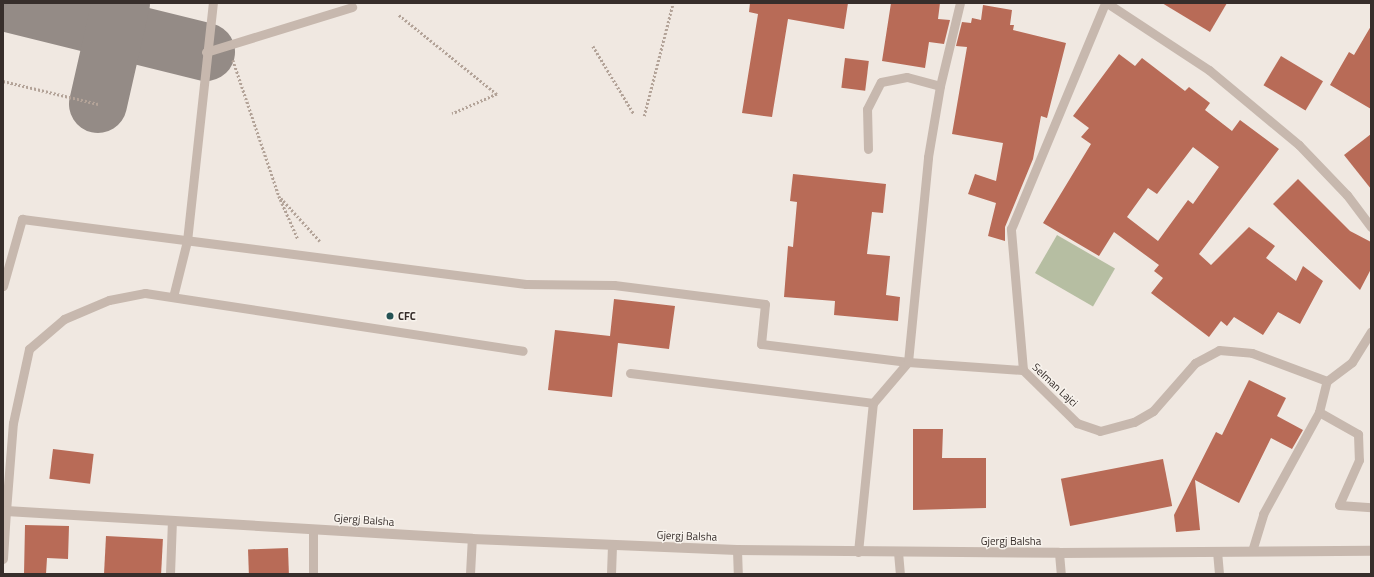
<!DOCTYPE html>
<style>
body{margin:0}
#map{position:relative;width:1374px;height:577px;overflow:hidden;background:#f0e8e1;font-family:"Titillium Web",sans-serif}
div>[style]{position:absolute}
.green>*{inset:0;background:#b6bea2;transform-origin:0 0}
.taxiway>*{height:58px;margin:-29px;padding:0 29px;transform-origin:29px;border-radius:29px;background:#948b86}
.building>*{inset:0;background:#b86b57;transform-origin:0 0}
.path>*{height:2.5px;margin-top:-1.25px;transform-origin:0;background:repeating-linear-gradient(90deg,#b3a398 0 2px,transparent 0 4px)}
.service>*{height:9px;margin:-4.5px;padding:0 4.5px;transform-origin:4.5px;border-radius:4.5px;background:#c7b8ae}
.minor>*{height:10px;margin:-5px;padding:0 5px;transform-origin:5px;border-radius:5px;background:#c7b8ae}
.tertiary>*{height:10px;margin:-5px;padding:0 5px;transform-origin:5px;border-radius:5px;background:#c7b8ae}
.dots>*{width:11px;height:11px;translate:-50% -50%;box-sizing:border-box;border:2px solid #f8f3ed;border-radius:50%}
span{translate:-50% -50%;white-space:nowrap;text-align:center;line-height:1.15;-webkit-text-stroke:3px #f8f3ed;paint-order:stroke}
.poi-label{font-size:11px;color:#372e2b;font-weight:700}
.left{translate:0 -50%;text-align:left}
.street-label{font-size:11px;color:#372e2b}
.frame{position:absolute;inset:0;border:4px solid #372e2b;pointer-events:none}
</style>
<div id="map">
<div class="green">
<i style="left:1057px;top:235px;width:67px;height:44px;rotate:30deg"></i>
</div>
<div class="taxiway">
<i style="left:8px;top:3px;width:204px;rotate:13.9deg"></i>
<i style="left:98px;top:104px;width:104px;rotate:-77.2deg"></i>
</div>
<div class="building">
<i style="clip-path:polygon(750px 3px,848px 3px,844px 29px,788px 19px,772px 117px,742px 113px,758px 14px,749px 12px)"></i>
<i style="clip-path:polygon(891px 3px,940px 3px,938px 19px,950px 20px,944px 44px,929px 42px,925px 68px,882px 61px)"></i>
<i style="clip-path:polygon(1162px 3px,1227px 3px,1210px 32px)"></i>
<i style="clip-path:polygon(983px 5px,1012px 10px,1010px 25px,1014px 25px,1013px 30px,1066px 43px,1047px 118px,1041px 116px,1033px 159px,1005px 227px,1005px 241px,988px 236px,996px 203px,968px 194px,975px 174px,996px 181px,1003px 143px,952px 134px,967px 47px,956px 46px,962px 22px,971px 23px,972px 18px,981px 20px)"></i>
<i style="clip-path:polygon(1371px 26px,1371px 109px,1330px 85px,1349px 52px,1354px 55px)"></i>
<i style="clip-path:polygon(evenodd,1119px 54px,1135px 66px,1142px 58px,1185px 91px,1189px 87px,1210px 103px,1205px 110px,1232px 131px,1240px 120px,1279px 149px,1199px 254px,1211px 265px,1249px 227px,1275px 246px,1266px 258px,1296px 281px,1303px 266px,1323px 281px,1300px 324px,1278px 312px,1263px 335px,1234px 317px,1227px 326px,1221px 321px,1209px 337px,1151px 293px,1163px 278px,1154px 271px,1159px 265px,1114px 232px,1099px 256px,1043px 223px,1091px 144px,1081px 137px,1089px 128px,1073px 116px,1119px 54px,1193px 147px,1219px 167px,1193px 204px,1188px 200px,1158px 241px,1127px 217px,1148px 188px,1157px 194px,1193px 147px)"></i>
<i style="left:1281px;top:56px;width:49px;height:34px;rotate:31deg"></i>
<i style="left:845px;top:58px;width:24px;height:30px;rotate:7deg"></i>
<i style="clip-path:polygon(1371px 134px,1371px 189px,1344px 155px)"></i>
<i style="clip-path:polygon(793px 174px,886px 184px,883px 213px,872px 212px,867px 254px,890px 256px,886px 295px,900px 297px,898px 321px,834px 315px,835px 301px,784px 297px,788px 246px,793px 247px,797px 202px,790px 201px)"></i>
<i style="clip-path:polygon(1298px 179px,1350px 231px,1371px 242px,1371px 269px,1360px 290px,1273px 204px)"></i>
<i style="clip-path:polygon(614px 299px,675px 306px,669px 349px,618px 343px,612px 397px,548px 390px,555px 330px,610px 336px)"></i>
<i style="clip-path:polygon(1249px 380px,1286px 398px,1277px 416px,1303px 430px,1292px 449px,1271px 438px,1239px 503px,1195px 480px,1200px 530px,1176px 532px,1174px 515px,1216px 432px,1222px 435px)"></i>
<i style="clip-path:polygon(913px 429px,943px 429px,942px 458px,986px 458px,986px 508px,913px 510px)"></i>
<i style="left:53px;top:449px;width:41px;height:30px;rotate:7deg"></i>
<i style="left:1163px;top:459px;width:48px;height:104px;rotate:79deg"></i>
<i style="clip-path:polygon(25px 525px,69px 526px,68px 559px,47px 558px,46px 574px,24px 574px)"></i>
<i style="left:106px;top:536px;width:57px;height:38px;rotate:3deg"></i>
<i style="left:288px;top:548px;width:26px;height:40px;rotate:88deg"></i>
</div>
<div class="path">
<i style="left:399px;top:15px;width:126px;rotate:38.9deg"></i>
<i style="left:497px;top:94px;width:49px;rotate:156deg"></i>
<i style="left:593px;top:46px;width:79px;rotate:58.9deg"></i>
<i style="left:233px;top:60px;width:144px;rotate:71.3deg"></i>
<i style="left:279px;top:196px;width:47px;rotate:66.2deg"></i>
<i style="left:3px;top:81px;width:98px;rotate:13.6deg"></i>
<i style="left:644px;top:116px;width:117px;rotate:-75.6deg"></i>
<i style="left:281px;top:198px;width:58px;rotate:47.8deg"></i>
</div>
<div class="service">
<i style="left:1107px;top:3px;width:122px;rotate:33.3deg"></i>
<i style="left:1209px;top:70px;width:117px;rotate:39.8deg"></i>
<i style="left:1299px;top:145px;width:69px;rotate:46.2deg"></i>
<i style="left:1347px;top:195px;width:40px;rotate:53deg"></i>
<i style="left:206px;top:52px;width:153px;rotate:-17.1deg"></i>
<i style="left:868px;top:149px;width:40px;rotate:-91.4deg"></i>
<i style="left:867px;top:109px;width:30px;rotate:-63deg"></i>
<i style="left:881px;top:82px;width:26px;rotate:-11deg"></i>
<i style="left:907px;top:77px;width:34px;rotate:15deg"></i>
<i style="left:3px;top:286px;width:70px;rotate:-74.2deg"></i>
<i style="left:22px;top:219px;width:508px;rotate:7.35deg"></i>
<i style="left:526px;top:284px;width:88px;rotate:0.7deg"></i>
<i style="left:614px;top:285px;width:152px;rotate:7.2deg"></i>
<i style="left:765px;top:304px;width:40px;rotate:95.7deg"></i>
<i style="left:761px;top:344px;width:148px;rotate:7deg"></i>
<i style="left:908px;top:362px;width:206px;rotate:-84.4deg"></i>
<i style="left:928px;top:157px;width:72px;rotate:-80.4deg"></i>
<i style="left:940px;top:86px;width:85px;rotate:-76.5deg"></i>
<i style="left:173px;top:297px;width:58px;rotate:-76deg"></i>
<i style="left:187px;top:241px;width:239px;rotate:-83.8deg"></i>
<i style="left:1023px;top:370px;width:142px;rotate:-94.9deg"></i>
<i style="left:1011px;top:229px;width:245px;rotate:-67.4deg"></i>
<i style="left:630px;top:373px;width:245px;rotate:7deg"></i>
<i style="left:1319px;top:412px;width:45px;rotate:29.4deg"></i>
<i style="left:1358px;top:434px;width:26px;rotate:88deg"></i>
<i style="left:1359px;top:460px;width:49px;rotate:114deg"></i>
<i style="left:1339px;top:505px;width:32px;rotate:4deg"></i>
<i style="left:6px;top:511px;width:88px;rotate:-85.5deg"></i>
<i style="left:13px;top:423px;width:76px;rotate:-77.8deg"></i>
<i style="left:29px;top:349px;width:46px;rotate:-40.6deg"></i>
<i style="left:64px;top:319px;width:49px;rotate:-22.9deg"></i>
<i style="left:109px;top:300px;width:37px;rotate:-11deg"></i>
<i style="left:145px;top:293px;width:382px;rotate:8.7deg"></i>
<i style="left:313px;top:529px;width:45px;rotate:90deg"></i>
<i style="left:737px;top:550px;width:24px;rotate:88deg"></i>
<i style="left:1217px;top:551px;width:23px;rotate:85deg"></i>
<i style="left:1252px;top:551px;width:39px;rotate:-73deg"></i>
<i style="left:1263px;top:514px;width:116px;rotate:-61.2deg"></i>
<i style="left:1319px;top:412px;width:32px;rotate:-76deg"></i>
<i style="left:1327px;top:381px;width:31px;rotate:-37deg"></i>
<i style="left:1352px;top:362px;width:36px;rotate:-58deg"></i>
<i style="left:858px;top:552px;width:150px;rotate:-84.3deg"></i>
<i style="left:873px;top:403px;width:54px;rotate:-49.5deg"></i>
<i style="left:908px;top:362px;width:115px;rotate:4deg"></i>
<i style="left:1023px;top:370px;width:76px;rotate:44.5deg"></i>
<i style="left:1077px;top:423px;width:24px;rotate:19deg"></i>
<i style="left:1100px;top:431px;width:35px;rotate:-15deg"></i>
<i style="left:1134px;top:422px;width:22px;rotate:-30deg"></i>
<i style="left:1153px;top:411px;width:64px;rotate:-48.8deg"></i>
<i style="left:1195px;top:363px;width:27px;rotate:-28deg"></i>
<i style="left:1219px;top:350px;width:33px;rotate:5deg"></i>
<i style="left:1252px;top:353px;width:80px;rotate:20.5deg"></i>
<i style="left:898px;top:552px;width:22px;rotate:85deg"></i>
<i style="left:1059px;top:553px;width:21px;rotate:85deg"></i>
<i style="left:170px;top:574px;width:54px;rotate:-87.9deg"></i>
<i style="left:470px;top:574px;width:35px;rotate:-87deg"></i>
<i style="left:611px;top:574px;width:28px;rotate:-88deg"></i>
</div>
<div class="minor">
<i style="left:6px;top:511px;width:467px;rotate:3.4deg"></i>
<i style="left:472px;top:539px;width:265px;rotate:2.4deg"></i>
<i style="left:737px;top:550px;width:322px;rotate:0.5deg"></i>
<i style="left:1059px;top:553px;width:312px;rotate:-0.4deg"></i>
</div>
<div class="tertiary">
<i style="left:3px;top:510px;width:3px;rotate:18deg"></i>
<i style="left:6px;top:511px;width:48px;rotate:93.6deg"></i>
</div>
<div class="dots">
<i style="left:390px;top:316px;background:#255254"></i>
</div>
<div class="poi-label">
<span class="left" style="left:398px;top:316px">CFC</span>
</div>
<div class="street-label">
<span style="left:1055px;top:385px;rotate:43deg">Selman Lajci</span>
<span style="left:364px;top:520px;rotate:4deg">Gjergj Balsha</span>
<span style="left:687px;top:536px;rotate:2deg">Gjergj Balsha</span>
<span style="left:1011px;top:541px">Gjergj Balsha</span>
</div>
<div class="frame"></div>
</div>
